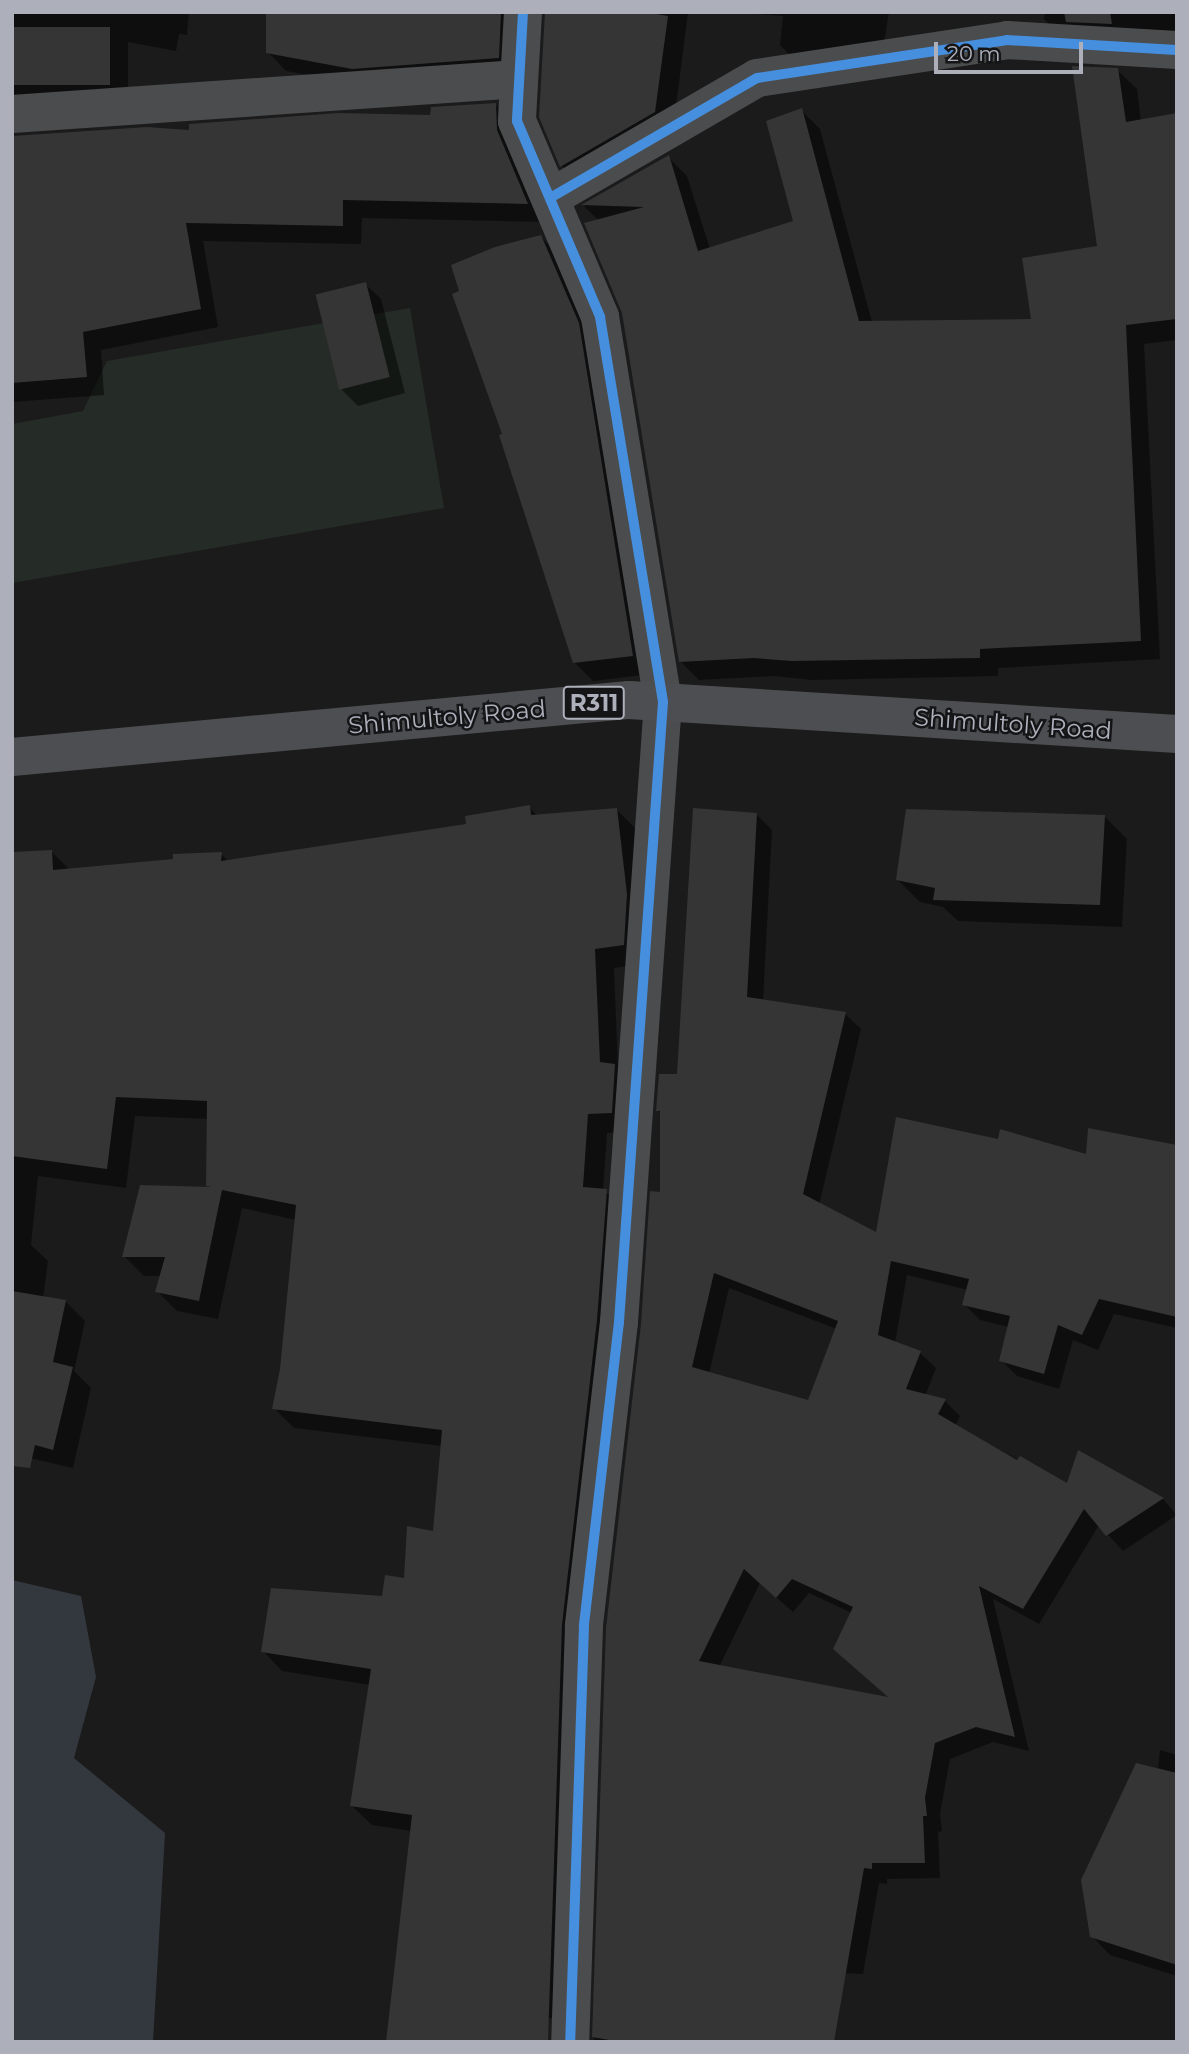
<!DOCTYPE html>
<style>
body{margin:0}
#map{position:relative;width:1189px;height:2054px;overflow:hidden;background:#1b1b1b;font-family:Montserrat,sans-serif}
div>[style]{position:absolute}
.green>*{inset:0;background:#252b26}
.water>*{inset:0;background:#33383f}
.shadow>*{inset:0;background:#0007}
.building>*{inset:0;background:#353536;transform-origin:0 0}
.street>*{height:38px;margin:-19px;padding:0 19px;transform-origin:19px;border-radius:19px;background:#4b4c4d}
.primary>*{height:38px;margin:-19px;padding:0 19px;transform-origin:19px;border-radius:19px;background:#4d4e51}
.cycleway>*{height:10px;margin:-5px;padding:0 5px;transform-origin:5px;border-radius:5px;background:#468fdf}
span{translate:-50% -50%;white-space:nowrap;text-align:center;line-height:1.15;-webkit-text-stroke:5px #151517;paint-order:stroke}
.shield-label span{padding:2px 5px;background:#151517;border:2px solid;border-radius:5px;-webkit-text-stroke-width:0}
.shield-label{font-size:23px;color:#adb0ba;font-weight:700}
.street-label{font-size:24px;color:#adb0ba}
.frame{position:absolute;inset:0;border:14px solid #adb0ba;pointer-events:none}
.scale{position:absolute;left:934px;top:42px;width:149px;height:32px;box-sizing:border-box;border:4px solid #adb0ba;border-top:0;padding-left:9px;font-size:21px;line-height:24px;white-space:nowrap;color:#adb0ba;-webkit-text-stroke:5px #151517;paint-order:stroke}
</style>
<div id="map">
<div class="green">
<i style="clip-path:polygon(410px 308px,444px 508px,12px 583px,12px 424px,83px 411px,107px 361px)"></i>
</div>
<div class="water">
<i style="clip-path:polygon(12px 1580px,81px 1596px,96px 1677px,74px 1758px,165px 1833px,153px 2042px,12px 2042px)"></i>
</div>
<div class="shadow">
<i style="clip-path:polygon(12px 12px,189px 12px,187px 35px,179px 34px,176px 51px,128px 42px,128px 103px,12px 122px)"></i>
<i style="clip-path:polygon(268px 12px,530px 12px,516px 76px,372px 86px,286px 71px,268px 52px)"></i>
<i style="clip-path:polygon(546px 12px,688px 12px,673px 130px,580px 184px,562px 166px)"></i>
<i style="clip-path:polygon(729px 12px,889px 12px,883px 49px,798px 63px,780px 45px,783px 16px)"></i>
<i style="clip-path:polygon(1045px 12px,1177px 12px,1177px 45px,1062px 38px,1044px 19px)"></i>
<i style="clip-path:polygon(1117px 70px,1137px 89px,1141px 121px,1177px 115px,1177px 340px,1144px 344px,1160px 659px,998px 668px,998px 676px,812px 680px,774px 676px,699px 680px,680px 661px,623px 313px,599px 221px,584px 206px,668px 157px,687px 176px,710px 249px,795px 222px,801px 110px,820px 129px,872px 322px,1033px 321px,1099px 248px)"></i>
<i style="clip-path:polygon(495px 104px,514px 123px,546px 222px,362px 218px,361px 244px,203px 241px,218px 327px,101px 350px,104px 395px,12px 402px,12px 137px,190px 132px,431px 117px)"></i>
<i style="clip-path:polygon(541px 237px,560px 256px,597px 344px,651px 674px,593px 681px,574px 662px,462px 292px)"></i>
<i style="clip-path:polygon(365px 284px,381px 299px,405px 393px,358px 406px,342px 390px)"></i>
<i style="clip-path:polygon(529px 807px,538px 816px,617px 810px,636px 829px,643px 964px,614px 968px,618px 1069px,631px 1132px,607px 1133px,603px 1190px,625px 1210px,568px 2019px,549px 2018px,546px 2042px,412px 1831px,372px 1825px,352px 1806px,370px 1685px,282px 1671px,263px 1651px,383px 1598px,406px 1580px,435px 1533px,442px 1446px,294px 1428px,274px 1408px,281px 1370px,296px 1220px,242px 1208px,218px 1319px,177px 1311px,157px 1291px,161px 1276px,144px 1276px,124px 1256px,211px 1189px,208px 1186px,209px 1119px,135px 1116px,126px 1188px,38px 1176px,31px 1245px,48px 1261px,43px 1298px,65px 1301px,85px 1321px,74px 1371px,91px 1388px,73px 1468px,12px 1454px,12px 853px,51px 851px,70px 870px,221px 854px,229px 862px,468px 825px)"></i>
<i style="clip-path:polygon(evenodd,756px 814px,772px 830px,763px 1001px,845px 1014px,861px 1029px,819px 1205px,877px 1234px,1000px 1141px,1088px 1156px,1177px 1146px,1177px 1328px,1114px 1314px,1098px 1350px,1073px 1340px,1059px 1389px,1017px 1376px,1001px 1360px,1009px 1327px,980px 1320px,964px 1304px,968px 1290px,907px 1275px,895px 1343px,920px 1353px,936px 1368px,925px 1396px,945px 1401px,960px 1416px,955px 1426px,1068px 1486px,1079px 1452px,1163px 1499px,1177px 1515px,1123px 1551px,1099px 1525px,1039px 1624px,993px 1599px,1029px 1751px,993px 1742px,950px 1759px,940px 1814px,942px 1831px,938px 1832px,940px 1878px,887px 1879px,887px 1884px,879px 1883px,863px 1974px,806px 1971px,799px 2042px,594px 2042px,608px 1628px,662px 1194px,662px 1115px,658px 1111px,679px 1075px,756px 814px,729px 1288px,837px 1329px,810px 1402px,709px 1374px,729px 1288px,756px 814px,760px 1583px,793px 1612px,809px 1593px,852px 1613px,891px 1700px,719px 1667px,760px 1583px)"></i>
<i style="clip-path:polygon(1104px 816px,1127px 839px,1122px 927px,958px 921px,943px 907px,920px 902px,898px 880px)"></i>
<i style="clip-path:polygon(1160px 1750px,1177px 1755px,1177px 1976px,1110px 1955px,1092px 1936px,1158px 1770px)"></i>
</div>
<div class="building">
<i style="clip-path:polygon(266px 12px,501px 12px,499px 58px,352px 69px,266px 53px)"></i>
<i style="clip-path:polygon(545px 12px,645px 12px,668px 16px,655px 112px,560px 167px,539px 117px)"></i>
<i style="clip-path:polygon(1064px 12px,1110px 12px,1112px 24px,1066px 22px)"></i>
<i style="left:110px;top:27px;width:58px;height:99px;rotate:90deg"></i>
<i style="clip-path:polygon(1072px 66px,1118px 68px,1126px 122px,1177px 113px,1177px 319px,1126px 325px,1141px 641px,980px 649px,980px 658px,792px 661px,754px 658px,679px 662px,622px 313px,584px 223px,644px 207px,581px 205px,669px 155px,698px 251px,793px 221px,766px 121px,802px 108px,859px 321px,1031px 319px,1022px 258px,1097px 246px)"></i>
<i style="clip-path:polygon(496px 103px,497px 130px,528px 204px,343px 200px,343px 226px,186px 223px,201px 309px,83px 332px,87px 377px,12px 383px,12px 136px,147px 127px,189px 130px,189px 124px,338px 113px,430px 115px,431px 107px)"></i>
<i style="clip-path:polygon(541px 235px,579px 323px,633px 656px,573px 663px,499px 435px,502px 434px,452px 294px,459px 291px,451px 265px,495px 247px)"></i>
<i style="left:366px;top:282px;width:98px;height:52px;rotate:76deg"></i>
<i style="clip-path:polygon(530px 805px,531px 815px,617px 808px,627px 894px,624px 945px,595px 949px,600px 1062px,615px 1064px,612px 1113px,588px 1114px,583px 1187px,607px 1189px,597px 1320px,562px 1625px,548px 2042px,386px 2042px,412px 1815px,350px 1806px,371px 1669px,261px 1652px,271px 1588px,382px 1596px,385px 1575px,404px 1578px,407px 1526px,433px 1531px,442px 1430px,272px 1409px,280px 1369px,296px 1205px,222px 1190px,199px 1301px,155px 1292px,165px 1257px,122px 1257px,140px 1185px,211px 1187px,206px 1186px,207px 1101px,116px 1097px,107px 1169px,12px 1156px,12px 852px,52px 850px,53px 870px,173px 859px,173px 854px,222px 852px,221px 861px,466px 824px,465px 816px)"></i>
<i style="clip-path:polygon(evenodd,693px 808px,757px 813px,747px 997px,846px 1012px,803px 1194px,876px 1232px,896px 1117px,998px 1139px,1000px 1129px,1086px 1154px,1088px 1128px,1177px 1145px,1177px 1317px,1099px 1299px,1082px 1335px,1058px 1325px,1044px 1374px,999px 1361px,1010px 1316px,962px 1305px,969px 1279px,891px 1261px,878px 1335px,921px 1351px,906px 1389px,946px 1399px,938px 1414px,1017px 1460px,1020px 1456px,1067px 1483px,1078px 1450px,1164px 1498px,1106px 1536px,1084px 1509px,1023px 1609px,979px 1586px,1015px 1737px,976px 1727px,935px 1743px,925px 1798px,927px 1816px,923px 1816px,925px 1863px,872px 1863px,872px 1869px,864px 1868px,834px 2042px,621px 2042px,592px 2037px,606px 1628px,641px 1324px,650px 1191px,660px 1192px,660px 1111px,656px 1111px,659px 1074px,677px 1074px,693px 808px,714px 1273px,838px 1321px,808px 1400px,692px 1367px,714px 1273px,693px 808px,744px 1569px,776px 1598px,792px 1579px,853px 1607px,833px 1649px,888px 1697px,699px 1661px,744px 1569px)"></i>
<i style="clip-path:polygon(906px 809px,1105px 815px,1100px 905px,933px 900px,935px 888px,896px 880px)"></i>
<i style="clip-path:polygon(12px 1291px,66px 1300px,53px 1362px,73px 1367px,53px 1450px,35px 1445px,30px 1468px,12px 1466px)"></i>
<i style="clip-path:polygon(1136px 1763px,1177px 1773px,1177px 1965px,1090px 1937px,1081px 1880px)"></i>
</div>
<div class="street">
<i style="left:523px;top:12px;width:109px;rotate:93.2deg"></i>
<i style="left:517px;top:121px;width:213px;rotate:67deg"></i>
<i style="left:600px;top:317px;width:390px;rotate:80.7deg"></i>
<i style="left:663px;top:702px;width:622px;rotate:94.06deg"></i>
<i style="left:619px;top:1322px;width:306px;rotate:96.6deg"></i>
<i style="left:584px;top:1626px;width:416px;rotate:91.9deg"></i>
<i style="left:12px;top:114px;width:508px;rotate:-3.95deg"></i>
<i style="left:550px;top:198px;width:239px;rotate:-30.1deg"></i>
<i style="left:757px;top:78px;width:253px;rotate:-8.6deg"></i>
<i style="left:1007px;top:40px;width:170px;rotate:3.4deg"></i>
</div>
<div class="primary">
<i style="left:12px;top:757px;width:620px;rotate:-5.28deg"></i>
<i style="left:629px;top:700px;width:549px;rotate:3.55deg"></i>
</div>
<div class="cycleway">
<i style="left:523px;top:12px;width:109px;rotate:93.2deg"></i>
<i style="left:517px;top:121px;width:213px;rotate:67deg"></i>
<i style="left:600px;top:317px;width:390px;rotate:80.7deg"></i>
<i style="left:663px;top:702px;width:622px;rotate:94.06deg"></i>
<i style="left:619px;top:1322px;width:306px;rotate:96.6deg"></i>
<i style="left:584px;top:1626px;width:416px;rotate:91.9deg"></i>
<i style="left:550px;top:198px;width:239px;rotate:-30.1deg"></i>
<i style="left:757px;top:78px;width:253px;rotate:-8.6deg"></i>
<i style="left:1007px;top:40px;width:170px;rotate:3.4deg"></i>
</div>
<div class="shield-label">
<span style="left:594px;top:703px">R311</span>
</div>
<div class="street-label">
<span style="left:447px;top:717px;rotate:-5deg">Shimultoly Road</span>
<span style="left:1013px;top:724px;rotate:4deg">Shimultoly Road</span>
</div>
<div class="frame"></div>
<div class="scale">20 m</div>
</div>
